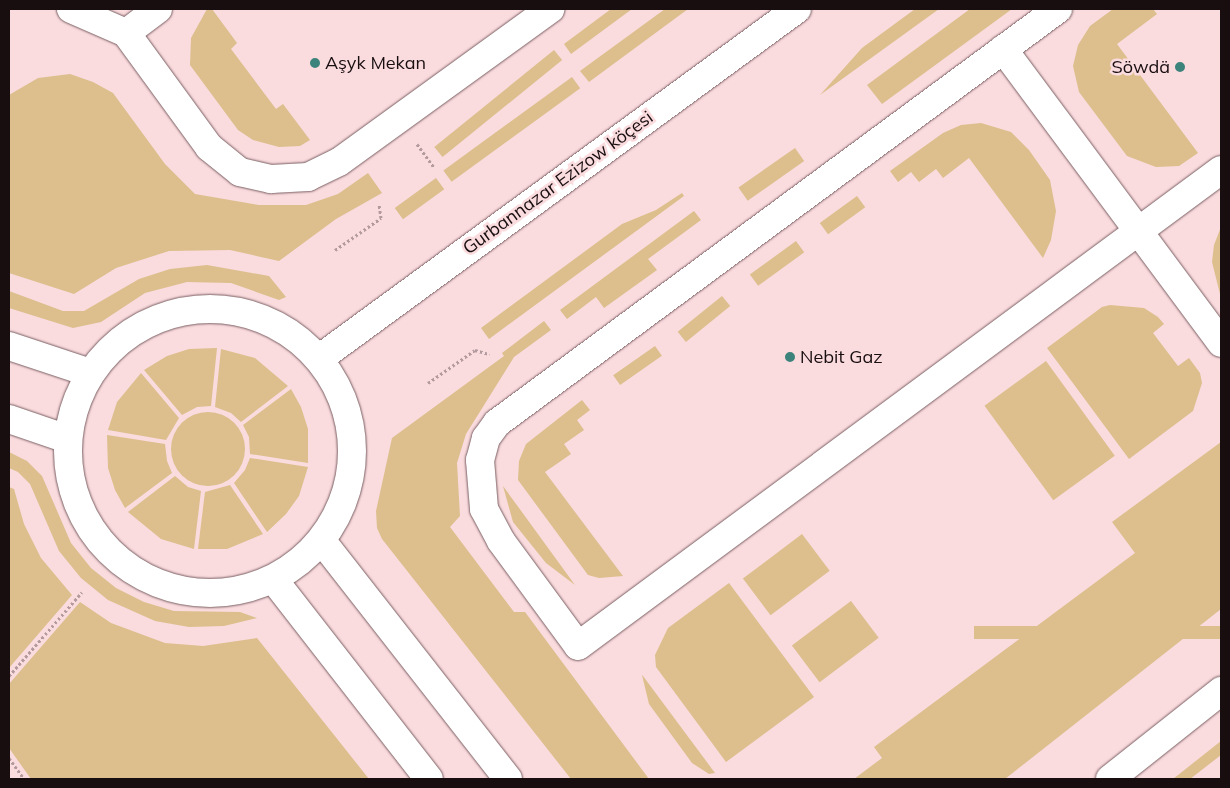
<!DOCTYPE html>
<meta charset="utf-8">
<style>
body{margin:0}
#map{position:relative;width:1230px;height:788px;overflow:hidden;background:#fadbde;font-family:Mulish,sans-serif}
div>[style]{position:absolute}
.green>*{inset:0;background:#dcbf8c;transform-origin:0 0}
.round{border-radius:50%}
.path>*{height:3px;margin-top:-1.5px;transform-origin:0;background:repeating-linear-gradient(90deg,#b29a9d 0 2.5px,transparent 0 5px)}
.roads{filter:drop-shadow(0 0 1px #795f62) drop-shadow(0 0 1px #795f62)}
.minor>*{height:28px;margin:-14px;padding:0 14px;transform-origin:14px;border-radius:14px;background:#fff}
.minor>.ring{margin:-14px;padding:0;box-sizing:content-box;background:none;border:28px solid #fff;border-radius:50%}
.dots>*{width:14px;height:14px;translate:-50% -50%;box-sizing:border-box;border:2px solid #fadbde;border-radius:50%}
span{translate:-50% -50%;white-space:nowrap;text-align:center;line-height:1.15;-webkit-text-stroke:5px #fadbde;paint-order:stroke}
.poi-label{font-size:18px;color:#180e10}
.left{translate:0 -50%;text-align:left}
.right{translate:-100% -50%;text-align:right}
.street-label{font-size:18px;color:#180e10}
.frame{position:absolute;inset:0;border:10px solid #180e10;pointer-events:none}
</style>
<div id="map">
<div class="green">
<i style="clip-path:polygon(207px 9px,212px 9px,237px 43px,231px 49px,276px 109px,283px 104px,310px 140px,300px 146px,279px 147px,253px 140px,238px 130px,190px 65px,191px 38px)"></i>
<i style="clip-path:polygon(611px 9px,632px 9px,571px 54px,564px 44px)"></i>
<i style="clip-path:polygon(665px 9px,688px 9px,589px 82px,580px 71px)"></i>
<i style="clip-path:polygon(915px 9px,939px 9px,820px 95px,862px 48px)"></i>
<i style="clip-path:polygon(970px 9px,1012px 9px,882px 104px,867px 85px)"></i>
<i style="clip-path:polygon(1113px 9px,1153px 9px,1157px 14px,1117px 44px,1198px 153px,1179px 166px,1156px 167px,1127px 156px,1079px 92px,1073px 66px,1078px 45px,1090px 26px)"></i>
<i style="left:554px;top:50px;width:13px;height:154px;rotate:51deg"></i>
<i style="clip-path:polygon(70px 74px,93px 82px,113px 93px,165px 164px,195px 194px,259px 205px,306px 205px,338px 194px,368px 173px,382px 193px,336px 219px,279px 261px,230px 250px,169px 251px,116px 268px,74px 294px,9px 273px,9px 95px,38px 78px)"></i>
<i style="left:572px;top:77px;width:14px;height:159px;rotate:54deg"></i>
<i style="clip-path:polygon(981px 123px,1011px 132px,1029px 150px,1050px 180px,1056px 211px,1051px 240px,1043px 258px,969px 158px,943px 178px,936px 169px,919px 182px,911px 172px,898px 182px,890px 171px,943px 133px,961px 125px)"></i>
<i style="left:795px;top:148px;width:16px;height:69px;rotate:55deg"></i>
<i style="left:436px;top:178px;width:14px;height:51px;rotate:54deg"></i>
<i style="clip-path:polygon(682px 193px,684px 196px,489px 339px,481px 328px,622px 224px,656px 210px)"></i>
<i style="left:857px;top:196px;width:14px;height:46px;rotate:54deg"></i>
<i style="clip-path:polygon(694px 211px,701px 220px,648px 259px,657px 270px,604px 308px,596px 297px,567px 319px,560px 310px)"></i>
<i style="clip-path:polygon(1221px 227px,1221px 298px,1212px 262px,1214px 245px)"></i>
<i style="left:796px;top:241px;width:14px;height:57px;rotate:54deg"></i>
<i style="clip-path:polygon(207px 265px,269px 276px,286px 297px,279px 300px,231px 283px,187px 282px,145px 293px,101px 322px,73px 328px,9px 308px,9px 291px,63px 311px,84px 311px,139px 279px,170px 269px)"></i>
<i style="left:722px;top:296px;width:13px;height:57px;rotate:51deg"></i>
<i style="clip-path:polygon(1110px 305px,1144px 308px,1158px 317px,1164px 324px,1153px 333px,1178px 366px,1189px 358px,1200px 373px,1202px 383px,1193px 411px,1129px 459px,1047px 348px,1102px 307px)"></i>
<i style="clip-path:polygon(544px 321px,551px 330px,514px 357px,466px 434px,457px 463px,460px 516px,450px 527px,514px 612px,525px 612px,649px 779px,571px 779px,382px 539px,377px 528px,376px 511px,392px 438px,504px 356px,502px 353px)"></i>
<i style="left:655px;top:346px;width:12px;height:51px;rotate:55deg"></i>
<i style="clip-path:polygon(217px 348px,211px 406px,197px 407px,182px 415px,144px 370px,167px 356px,189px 349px)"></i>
<i style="clip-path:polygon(221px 349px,255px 358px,288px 386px,241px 422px,231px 413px,215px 407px)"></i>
<i style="left:1046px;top:361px;width:117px;height:76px;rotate:54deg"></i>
<i style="clip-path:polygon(141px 373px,179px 418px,166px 440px,108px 430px,117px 402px)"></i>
<i style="clip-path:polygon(291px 389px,301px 407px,308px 429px,308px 463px,250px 454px,249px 437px,243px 425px)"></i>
<i style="clip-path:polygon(582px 400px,590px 410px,577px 420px,584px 430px,564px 444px,571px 454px,545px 472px,623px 576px,599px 578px,588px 575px,518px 480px,519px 461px,526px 444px)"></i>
<i class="round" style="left:171px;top:412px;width:74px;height:74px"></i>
<i style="clip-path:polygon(107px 435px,165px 444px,167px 461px,172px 473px,125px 508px,115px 490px,108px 468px)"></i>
<i style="clip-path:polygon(1221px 442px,1221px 609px,1005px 779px,854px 779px,882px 758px,874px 747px,1135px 553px,1112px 522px)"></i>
<i style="clip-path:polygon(9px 452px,27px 461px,42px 476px,71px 543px,91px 568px,116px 588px,144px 602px,174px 611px,240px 612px,257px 618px,224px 626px,189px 627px,155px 621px,108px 600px,81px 578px,59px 551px,30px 484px,18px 472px,9px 468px)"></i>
<i style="clip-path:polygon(250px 458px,308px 467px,299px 496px,286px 514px,267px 532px,234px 483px,245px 470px)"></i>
<i style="clip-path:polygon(175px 476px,188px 487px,201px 491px,194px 549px,161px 539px,128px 512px)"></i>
<i style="clip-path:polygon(230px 485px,263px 534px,227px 549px,198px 549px,205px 492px)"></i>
<i style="clip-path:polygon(503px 486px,575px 585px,546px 563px,513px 522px)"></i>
<i style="clip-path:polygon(9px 487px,14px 489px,24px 524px,41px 558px,72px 595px,9px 668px)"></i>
<i style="left:802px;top:534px;width:46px;height:74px;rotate:53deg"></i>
<i style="clip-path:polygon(729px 583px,814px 697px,726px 762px,656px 667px,655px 655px,668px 628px)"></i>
<i style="left:851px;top:601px;width:46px;height:74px;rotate:53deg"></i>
<i style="clip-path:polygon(80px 602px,111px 623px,165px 643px,203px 646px,257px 638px,369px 779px,31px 779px,9px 748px,9px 684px)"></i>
<i style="left:1221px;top:626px;width:13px;height:247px;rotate:90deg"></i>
<i style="clip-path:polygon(642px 675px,643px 676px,715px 773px,709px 774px,692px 763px,649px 704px)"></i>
<i style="clip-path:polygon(1221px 741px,1221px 755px,1190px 779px,1173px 779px)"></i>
</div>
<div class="path">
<i style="left:417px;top:144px;width:29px;rotate:54deg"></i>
<i style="left:335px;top:250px;width:56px;rotate:-34.8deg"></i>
<i style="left:381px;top:218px;width:14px;rotate:-98deg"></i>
<i style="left:428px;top:383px;width:57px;rotate:-35.1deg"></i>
<i style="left:475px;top:350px;width:15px;rotate:16deg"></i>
<i style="left:9px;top:676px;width:111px;rotate:-49deg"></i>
<i style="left:9px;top:758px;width:26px;rotate:54deg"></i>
</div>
<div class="roads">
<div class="minor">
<i style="left:71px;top:9px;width:60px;rotate:23.6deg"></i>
<i style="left:158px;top:9px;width:40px;rotate:143deg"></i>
<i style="left:126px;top:33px;width:141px;rotate:53.9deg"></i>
<i style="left:209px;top:147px;width:40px;rotate:39deg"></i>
<i style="left:240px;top:172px;width:32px;rotate:13deg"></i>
<i style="left:271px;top:179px;width:37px;rotate:-3deg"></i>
<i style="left:308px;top:177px;width:34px;rotate:-26deg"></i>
<i style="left:339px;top:162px;width:261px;rotate:-35.9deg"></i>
<i style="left:1058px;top:9px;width:697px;rotate:143.57deg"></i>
<i style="left:497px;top:423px;width:19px;rotate:126deg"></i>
<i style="left:486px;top:438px;width:23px;rotate:105deg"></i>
<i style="left:480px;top:460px;width:49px;rotate:85.3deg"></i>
<i style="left:484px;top:509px;width:36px;rotate:62deg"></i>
<i style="left:501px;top:541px;width:130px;rotate:53.7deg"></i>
<i style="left:578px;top:646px;width:800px;rotate:-36.51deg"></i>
<i style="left:1003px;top:49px;width:366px;rotate:53.4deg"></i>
<i class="ring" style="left:68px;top:309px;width:256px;height:256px"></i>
<i style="left:9px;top:346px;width:85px;rotate:18.4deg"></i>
<i style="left:320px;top:358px;width:591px;rotate:-36.19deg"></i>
<i style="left:9px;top:419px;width:61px;rotate:19deg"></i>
<i style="left:322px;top:541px;width:302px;rotate:52deg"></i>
<i style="left:274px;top:580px;width:252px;rotate:52.1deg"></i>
<i style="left:1110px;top:779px;width:142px;rotate:-38.4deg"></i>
</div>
</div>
<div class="dots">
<i style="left:315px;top:63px;background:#3c837b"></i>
<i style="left:1180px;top:67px;background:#3c837b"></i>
<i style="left:790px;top:357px;background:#3c837b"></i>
</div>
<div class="poi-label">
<span class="left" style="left:325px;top:63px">Aşyk Mekan</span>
<span class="right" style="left:1170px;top:67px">Söwdä</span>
<span class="left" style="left:800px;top:357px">Nebit Gaz</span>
</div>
<div class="street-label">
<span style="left:558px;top:183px;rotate:-36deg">Gurbannazar Ezizow köçesi</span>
</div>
<div class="frame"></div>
</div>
